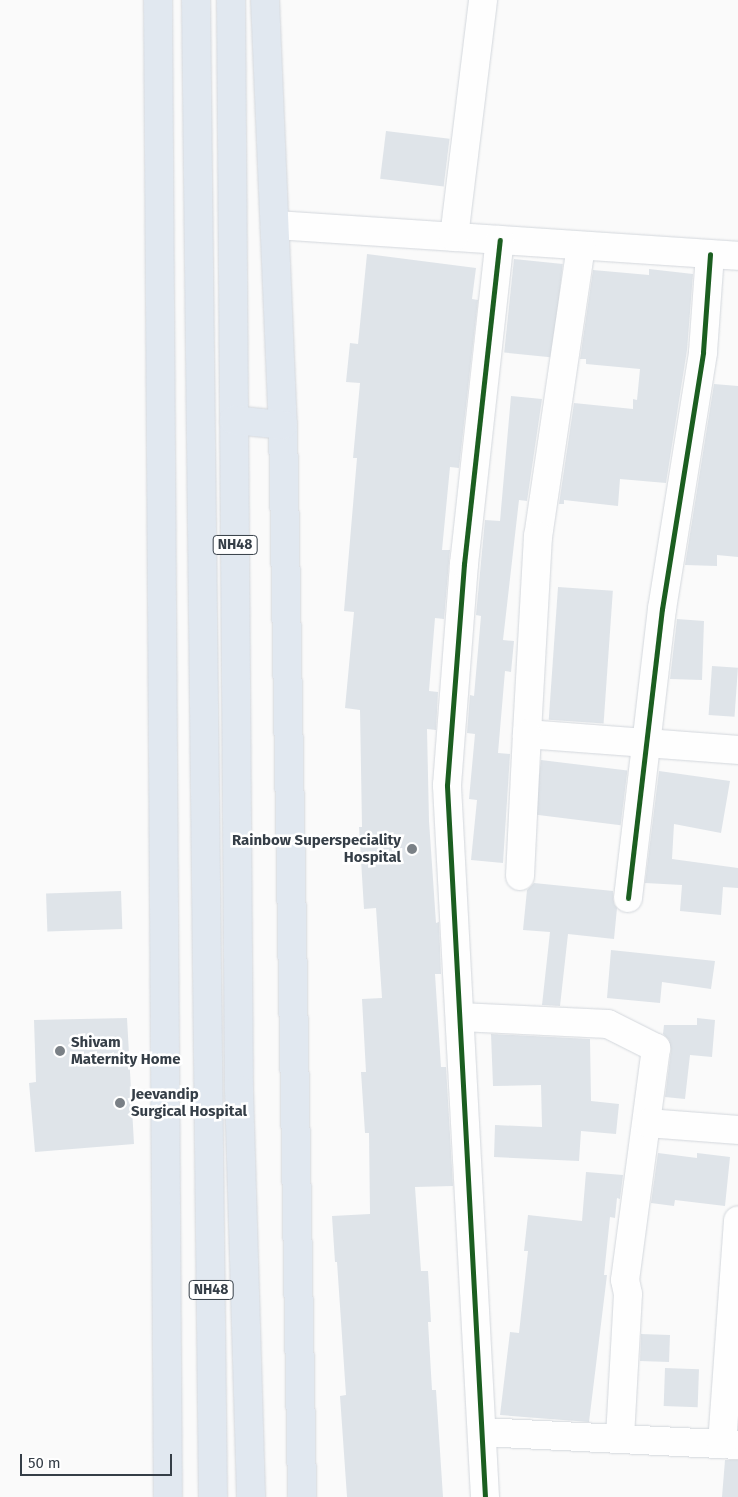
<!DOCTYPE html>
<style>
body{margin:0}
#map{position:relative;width:738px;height:1497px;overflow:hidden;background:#fafafa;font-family:"Fira Sans",sans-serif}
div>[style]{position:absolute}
.building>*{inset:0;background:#dfe4e9;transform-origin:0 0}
.roads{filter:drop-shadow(0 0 1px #d3d7dc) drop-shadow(0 0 1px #d3d7dc)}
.minor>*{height:28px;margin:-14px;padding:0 14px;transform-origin:14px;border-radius:14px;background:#fefefe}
.highway>*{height:28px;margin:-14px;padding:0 14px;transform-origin:14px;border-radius:14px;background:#e1e8f0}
.cycleway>*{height:5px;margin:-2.5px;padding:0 2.5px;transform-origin:2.5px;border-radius:2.5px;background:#1b5e20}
.dots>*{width:14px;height:14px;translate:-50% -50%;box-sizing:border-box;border:2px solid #fff;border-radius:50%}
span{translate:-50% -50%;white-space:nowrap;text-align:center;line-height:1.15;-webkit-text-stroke:5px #fff;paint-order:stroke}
.shield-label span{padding:1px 4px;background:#fff;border:1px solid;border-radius:4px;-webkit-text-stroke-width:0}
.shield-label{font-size:14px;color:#353e47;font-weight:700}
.poi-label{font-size:15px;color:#353e47;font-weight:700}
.right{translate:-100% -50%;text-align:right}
.left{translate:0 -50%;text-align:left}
.scale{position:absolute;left:20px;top:1454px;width:152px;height:22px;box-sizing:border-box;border:2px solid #353e47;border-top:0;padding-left:6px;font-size:15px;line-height:18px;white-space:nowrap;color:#353e47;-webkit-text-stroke:4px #fff;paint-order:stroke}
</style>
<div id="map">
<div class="building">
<i style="left:386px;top:131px;width:64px;height:48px;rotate:7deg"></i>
<i style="clip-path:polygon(367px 254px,476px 268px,472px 299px,478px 300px,459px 468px,450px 467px,442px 550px,450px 550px,444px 619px,435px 618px,429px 691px,438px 692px,436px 730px,427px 729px,429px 821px,436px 923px,439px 922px,441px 974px,435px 974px,441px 1067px,446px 1067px,453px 1186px,415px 1187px,421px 1271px,428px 1271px,431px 1322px,428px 1322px,432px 1390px,436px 1390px,443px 1497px,347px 1497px,340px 1396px,346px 1395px,337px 1262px,335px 1262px,332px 1216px,370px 1214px,369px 1133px,365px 1133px,361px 1072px,366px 1072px,362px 999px,382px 998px,376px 908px,364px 909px,359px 827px,362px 827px,360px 710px,345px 708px,354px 612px,344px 611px,357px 458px,353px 458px,360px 383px,346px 382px,350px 343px,358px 344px)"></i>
<i style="left:514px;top:259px;width:49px;height:94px;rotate:6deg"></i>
<i style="clip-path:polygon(649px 269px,693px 274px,687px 350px,666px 483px,620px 479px,618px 506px,564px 500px,564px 504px,559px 504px,574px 403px,633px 409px,633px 399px,637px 400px,640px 369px,586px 364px,586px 359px,580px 359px,593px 270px,649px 275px)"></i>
<i style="clip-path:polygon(714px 384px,738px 386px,738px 557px,717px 555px,717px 566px,685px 565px)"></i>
<i style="clip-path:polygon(511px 396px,542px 399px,527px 501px,519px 500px,503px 640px,514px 641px,511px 672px,505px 671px,498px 753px,510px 754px,503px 863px,471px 860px,477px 800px,469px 799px,475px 734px,467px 733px,470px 695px,474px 696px,481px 616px,476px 615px,485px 520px,500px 521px)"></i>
<i style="left:558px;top:587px;width:55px;height:133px;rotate:4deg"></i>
<i style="clip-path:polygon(677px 619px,704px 621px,702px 680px,670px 679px)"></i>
<i style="left:712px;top:666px;width:26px;height:49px;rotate:4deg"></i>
<i style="left:541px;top:760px;width:87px;height:55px;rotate:7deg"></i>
<i style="clip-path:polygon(659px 771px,730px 781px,721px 833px,674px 824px,672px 859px,738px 868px,738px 888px,723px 887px,721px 915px,680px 911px,682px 885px,645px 883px)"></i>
<i style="clip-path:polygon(534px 883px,613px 891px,614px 904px,617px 908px,614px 939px,568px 934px,560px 1006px,542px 1005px,550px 932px,523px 930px,527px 890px)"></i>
<i style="left:121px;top:891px;width:38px;height:75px;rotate:88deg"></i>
<i style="clip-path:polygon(611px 950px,715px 961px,711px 989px,662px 982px,660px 1003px,607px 998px)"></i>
<i style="clip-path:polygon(127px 1018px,134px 1144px,35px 1152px,29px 1083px,36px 1082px,34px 1020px)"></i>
<i style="clip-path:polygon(697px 1018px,715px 1020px,712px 1057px,690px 1055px,685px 1099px,665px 1097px,671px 1050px,669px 1040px,663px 1034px,664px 1025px,697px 1025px)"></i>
<i style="clip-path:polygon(491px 1034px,590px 1039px,591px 1101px,619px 1104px,616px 1134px,581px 1131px,579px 1161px,494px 1157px,495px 1125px,542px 1127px,541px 1085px,493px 1086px)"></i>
<i style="clip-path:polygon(658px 1153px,697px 1158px,697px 1153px,730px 1157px,725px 1206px,675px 1200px,674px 1206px,651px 1203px)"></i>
<i style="clip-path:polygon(586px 1172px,623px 1175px,620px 1199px,617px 1198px,615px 1218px,610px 1217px,604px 1275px,607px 1275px,589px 1422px,500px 1415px,510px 1332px,519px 1333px,528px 1251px,524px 1251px,528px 1215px,582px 1221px)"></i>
<i style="left:641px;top:1334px;width:29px;height:27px;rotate:2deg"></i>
<i style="left:665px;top:1368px;width:34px;height:38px;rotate:2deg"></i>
<i style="clip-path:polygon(725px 1460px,738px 1460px,738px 1497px,722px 1497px)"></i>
</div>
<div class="roads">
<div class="minor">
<i style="left:275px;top:225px;width:464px;rotate:3.8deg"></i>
<i style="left:454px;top:237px;width:239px;rotate:-83deg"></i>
<i style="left:581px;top:246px;width:293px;rotate:98.4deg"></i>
<i style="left:538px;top:536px;width:198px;rotate:93.2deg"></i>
<i style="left:527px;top:734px;width:212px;rotate:4.3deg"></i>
<i style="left:520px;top:876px;width:142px;rotate:-87.2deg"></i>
<i style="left:628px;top:898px;width:291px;rotate:-83.3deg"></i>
<i style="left:662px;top:609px;width:260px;rotate:-80.9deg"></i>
<i style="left:703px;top:352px;width:98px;rotate:-85.9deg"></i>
<i style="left:460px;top:1017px;width:148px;rotate:2.7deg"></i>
<i style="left:608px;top:1024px;width:54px;rotate:26.6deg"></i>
<i style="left:656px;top:1048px;width:234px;rotate:97.6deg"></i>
<i style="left:625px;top:1280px;width:14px;rotate:78deg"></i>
<i style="left:628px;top:1294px;width:145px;rotate:93.2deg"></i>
<i style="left:648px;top:1123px;width:90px;rotate:4.4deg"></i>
<i style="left:482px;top:1432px;width:256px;rotate:2.9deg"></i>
<i style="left:722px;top:1444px;width:224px;rotate:-85.9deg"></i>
<i style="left:485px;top:1497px;width:713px;rotate:-93.06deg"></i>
<i style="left:447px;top:785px;width:222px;rotate:-85.6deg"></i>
<i style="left:464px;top:564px;width:326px;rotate:-83.7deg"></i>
</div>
<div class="highway">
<i style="left:158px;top:0;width:1497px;rotate:89.62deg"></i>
<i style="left:196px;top:0;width:1497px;rotate:89.35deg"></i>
<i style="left:231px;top:0;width:1090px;rotate:89.58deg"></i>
<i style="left:239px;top:1090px;width:407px;rotate:88.3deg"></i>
<i style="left:265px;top:0;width:425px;rotate:87.6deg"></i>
<i style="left:283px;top:425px;width:1072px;rotate:88.98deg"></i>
<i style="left:234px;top:420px;width:49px;rotate:5.8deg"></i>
</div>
</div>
<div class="cycleway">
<i style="left:628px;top:898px;width:291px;rotate:-83.3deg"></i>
<i style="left:662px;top:609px;width:260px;rotate:-80.9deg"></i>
<i style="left:703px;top:352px;width:98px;rotate:-85.9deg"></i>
<i style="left:485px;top:1497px;width:713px;rotate:-93.06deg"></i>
<i style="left:447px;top:785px;width:222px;rotate:-85.6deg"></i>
<i style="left:464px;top:564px;width:326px;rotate:-83.7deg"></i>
</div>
<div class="dots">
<i style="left:412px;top:849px;background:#7a8086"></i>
<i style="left:60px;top:1051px;background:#7a8086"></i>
<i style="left:120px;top:1103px;background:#7a8086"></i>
</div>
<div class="shield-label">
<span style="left:235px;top:545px">NH48</span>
<span style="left:211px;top:1290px">NH48</span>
</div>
<div class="poi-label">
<span class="right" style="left:401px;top:849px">Rainbow Superspeciality<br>Hospital</span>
<span class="left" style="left:71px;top:1051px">Shivam<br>Maternity Home</span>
<span class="left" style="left:131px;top:1103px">Jeevandip<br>Surgical Hospital</span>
</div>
<div class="scale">50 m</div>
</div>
